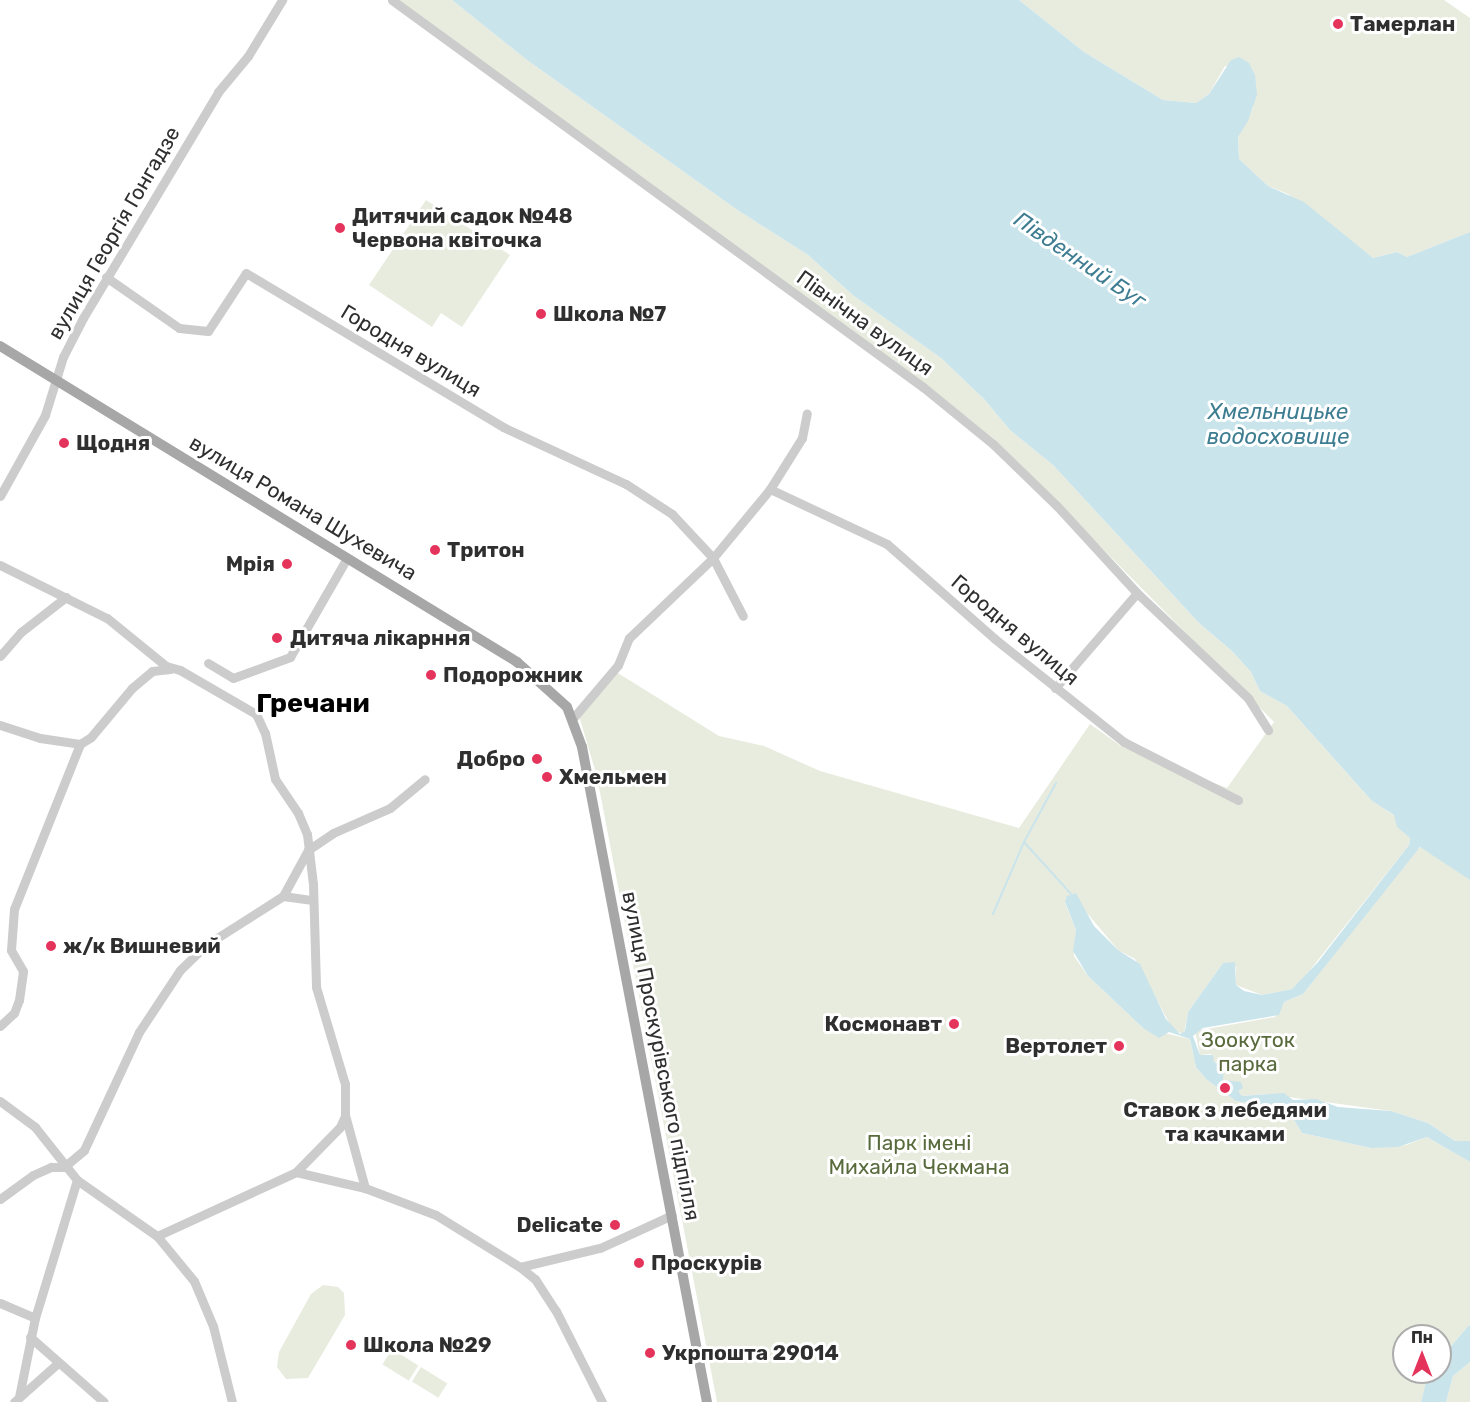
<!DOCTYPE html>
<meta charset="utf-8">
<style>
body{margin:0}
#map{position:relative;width:1470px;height:1402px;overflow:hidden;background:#fff;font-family:Rubik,sans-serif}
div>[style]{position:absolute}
.green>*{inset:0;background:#e8ecde;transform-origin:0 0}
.water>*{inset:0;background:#cae4ec}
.stream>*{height:2px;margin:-1px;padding:0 1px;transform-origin:1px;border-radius:1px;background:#cae4ec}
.minor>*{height:9px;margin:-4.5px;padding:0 4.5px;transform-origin:4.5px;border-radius:4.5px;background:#ccc}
.major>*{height:10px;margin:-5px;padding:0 5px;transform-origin:5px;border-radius:5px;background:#a7a7a7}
.dots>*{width:16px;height:16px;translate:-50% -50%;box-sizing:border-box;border:3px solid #fff;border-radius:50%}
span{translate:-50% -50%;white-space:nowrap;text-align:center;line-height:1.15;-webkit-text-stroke:6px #fff;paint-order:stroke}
.poi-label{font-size:21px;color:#2f2f2f;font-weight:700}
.left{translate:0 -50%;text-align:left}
.right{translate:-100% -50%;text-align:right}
.street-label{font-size:21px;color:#2f2f2f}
.park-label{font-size:21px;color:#596b3d}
.water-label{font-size:22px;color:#3e7d91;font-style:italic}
.district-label{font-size:27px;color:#000;font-weight:700}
.north{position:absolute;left:1392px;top:1324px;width:60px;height:60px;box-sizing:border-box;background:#fff;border:2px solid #acacac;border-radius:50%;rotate:0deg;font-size:16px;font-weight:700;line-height:24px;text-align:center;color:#2f2f2f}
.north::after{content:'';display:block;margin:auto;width:21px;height:27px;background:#e4345b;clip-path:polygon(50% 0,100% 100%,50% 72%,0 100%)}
</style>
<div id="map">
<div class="green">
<i style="clip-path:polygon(398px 0,452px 0,527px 60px,736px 209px,808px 255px,854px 296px,941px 358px,984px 399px,1010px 430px,1053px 465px,1199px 623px,1232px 651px,1251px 672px,1260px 691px,1287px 706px,1372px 801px,1395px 816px,1398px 827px,1410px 838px,1409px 845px,1303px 979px,1292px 989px,1262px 995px,1236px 985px,1236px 967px,1223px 963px,1188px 1012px,1184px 1034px,1173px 1030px,1135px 959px,1118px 950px,1071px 894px,1065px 903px,1076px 930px,1074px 956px,1088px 976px,1143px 1028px,1190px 1039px,1196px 1067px,1206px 1079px,1236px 1101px,1288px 1110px,1302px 1133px,1371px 1148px,1406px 1145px,1427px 1137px,1470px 1162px,1470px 1324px,1440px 1359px,1440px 1336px,1404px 1336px,1404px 1372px,1430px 1372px,1421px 1402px,717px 1402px,597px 777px,578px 712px,613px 670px,719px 736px,764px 746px,820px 771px,1019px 828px,1090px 724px,1121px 746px,1227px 788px,1274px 722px,996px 441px)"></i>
<i style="clip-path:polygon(1019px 0,1444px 0,1470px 18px,1470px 232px,1407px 257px,1397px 252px,1373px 258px,1288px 194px,1268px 186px,1239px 159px,1238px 137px,1253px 108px,1255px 75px,1225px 66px,1209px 94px,1196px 103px,1163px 100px,1084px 52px)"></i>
<i style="clip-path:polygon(426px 200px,510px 255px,462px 327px,441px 313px,432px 327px,369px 285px)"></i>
<i style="clip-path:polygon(1423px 846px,1470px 880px,1470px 1141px,1455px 1141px,1428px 1123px,1391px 1111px,1267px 1094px,1242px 1096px,1222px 1080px,1224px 1067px,1214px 1062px,1211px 1054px,1200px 1055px,1195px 1031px,1275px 1017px,1284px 1002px,1303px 994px,1415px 851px)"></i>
<i style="clip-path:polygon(323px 1285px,338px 1287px,344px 1293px,345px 1315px,308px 1378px,286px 1379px,277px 1367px,279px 1352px,311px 1294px)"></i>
<i style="left:392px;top:1349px;width:31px;height:18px;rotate:32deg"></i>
<i style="clip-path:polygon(1470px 1362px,1470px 1402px,1446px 1402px,1453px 1376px)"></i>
<i style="left:421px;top:1367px;width:31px;height:17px;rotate:32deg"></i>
</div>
<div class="water">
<i style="clip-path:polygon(452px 0,1019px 0,1084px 52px,1163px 100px,1196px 103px,1209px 94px,1231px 60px,1239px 57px,1249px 63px,1255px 75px,1257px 95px,1248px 121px,1238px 137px,1239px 159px,1268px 186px,1304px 202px,1373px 258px,1397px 252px,1407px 257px,1470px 232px,1470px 880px,1420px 847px,1303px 994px,1284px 1002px,1279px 1015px,1203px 1028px,1193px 1036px,1200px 1055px,1213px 1055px,1214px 1062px,1224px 1067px,1223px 1080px,1241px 1082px,1243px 1088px,1238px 1091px,1242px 1096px,1284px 1093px,1293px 1100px,1316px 1099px,1338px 1107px,1391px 1111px,1428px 1123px,1455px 1141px,1470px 1141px,1470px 1162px,1427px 1137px,1398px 1147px,1371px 1148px,1302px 1133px,1288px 1110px,1236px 1101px,1206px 1079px,1196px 1067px,1190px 1039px,1169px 1032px,1159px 1038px,1143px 1028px,1088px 976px,1073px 951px,1076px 930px,1065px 902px,1067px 896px,1076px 893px,1094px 926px,1118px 950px,1140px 964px,1166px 1019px,1180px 1034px,1185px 1031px,1188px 1012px,1223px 963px,1235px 962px,1236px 985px,1244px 991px,1262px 995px,1292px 989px,1318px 962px,1409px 845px,1410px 838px,1397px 827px,1394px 815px,1372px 801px,1287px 706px,1260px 691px,1251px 672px,1232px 651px,1199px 623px,1053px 465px,1010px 430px,984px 399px,941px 358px,854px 296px,808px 255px,736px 209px,527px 60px)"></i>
<i style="clip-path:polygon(1470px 1324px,1470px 1362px,1453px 1376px,1446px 1402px,1421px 1402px,1428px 1375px,1440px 1372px,1440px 1359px)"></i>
</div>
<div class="stream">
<i style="left:1056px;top:783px;width:67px;rotate:118.5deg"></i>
<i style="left:1024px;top:842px;width:70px;rotate:47.9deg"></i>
<i style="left:993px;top:914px;width:78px;rotate:-66.7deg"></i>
</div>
<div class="minor">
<i style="left:392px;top:0;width:657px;rotate:36.09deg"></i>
<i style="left:923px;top:387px;width:90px;rotate:39.2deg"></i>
<i style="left:993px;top:444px;width:89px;rotate:44.1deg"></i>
<i style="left:1057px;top:506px;width:118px;rotate:47.4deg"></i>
<i style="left:1137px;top:593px;width:153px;rotate:43.4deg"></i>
<i style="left:1248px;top:698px;width:38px;rotate:58deg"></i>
<i style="left:106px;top:277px;width:89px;rotate:34.9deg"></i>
<i style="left:179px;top:328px;width:29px;rotate:6deg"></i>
<i style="left:208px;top:331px;width:69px;rotate:-56.8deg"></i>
<i style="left:246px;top:273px;width:300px;rotate:30.9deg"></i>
<i style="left:503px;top:427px;width:136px;rotate:24.9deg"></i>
<i style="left:626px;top:484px;width:55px;rotate:33.1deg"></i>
<i style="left:672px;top:514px;width:60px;rotate:47deg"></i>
<i style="left:713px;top:558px;width:65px;rotate:62.7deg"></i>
<i style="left:770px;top:489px;width:129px;rotate:25.2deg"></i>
<i style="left:887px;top:544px;width:144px;rotate:41.3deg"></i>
<i style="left:995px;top:639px;width:165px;rotate:38.6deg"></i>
<i style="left:1124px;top:742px;width:128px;rotate:27deg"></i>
<i style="left:0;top:496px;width:93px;rotate:-60.9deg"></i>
<i style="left:45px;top:415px;width:61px;rotate:-72.8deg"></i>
<i style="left:63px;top:357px;width:44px;rotate:-62.9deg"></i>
<i style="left:83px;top:318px;width:263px;rotate:-59.1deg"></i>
<i style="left:218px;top:92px;width:47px;rotate:-50.2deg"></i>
<i style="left:248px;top:56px;width:66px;rotate:-58.7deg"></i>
<i style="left:0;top:565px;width:119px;rotate:26.4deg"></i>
<i style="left:107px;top:618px;width:76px;rotate:39.1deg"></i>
<i style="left:166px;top:666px;width:15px;rotate:16deg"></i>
<i style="left:180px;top:670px;width:88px;rotate:30.1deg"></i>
<i style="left:256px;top:714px;width:21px;rotate:65deg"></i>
<i style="left:265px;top:733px;width:47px;rotate:77.7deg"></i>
<i style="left:275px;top:779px;width:41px;rotate:55.9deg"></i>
<i style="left:298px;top:813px;width:23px;rotate:67deg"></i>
<i style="left:307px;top:834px;width:50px;rotate:83.2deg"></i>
<i style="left:313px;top:884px;width:103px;rotate:88.3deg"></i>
<i style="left:316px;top:987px;width:101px;rotate:73.4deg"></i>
<i style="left:345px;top:1084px;width:31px;rotate:90deg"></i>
<i style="left:345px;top:1115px;width:76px;rotate:74.7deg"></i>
<i style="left:0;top:656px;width:32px;rotate:-49deg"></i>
<i style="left:21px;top:632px;width:57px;rotate:-37.9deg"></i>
<i style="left:208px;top:663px;width:29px;rotate:31deg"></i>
<i style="left:233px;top:678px;width:61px;rotate:-20.2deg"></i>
<i style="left:290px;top:657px;width:114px;rotate:-60.1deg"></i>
<i style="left:1055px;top:688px;width:125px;rotate:-49.2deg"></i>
<i style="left:574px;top:717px;width:68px;rotate:-49.8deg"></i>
<i style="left:618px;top:665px;width:29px;rotate:-68deg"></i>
<i style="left:629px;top:638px;width:116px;rotate:-43.6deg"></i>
<i style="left:713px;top:558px;width:89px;rotate:-50.4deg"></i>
<i style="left:770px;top:489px;width:60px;rotate:-57.9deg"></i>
<i style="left:802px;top:438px;width:25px;rotate:-79deg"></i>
<i style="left:0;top:725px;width:42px;rotate:18deg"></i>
<i style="left:40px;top:738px;width:40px;rotate:8.5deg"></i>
<i style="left:80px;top:744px;width:13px;rotate:-32deg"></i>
<i style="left:91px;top:737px;width:64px;rotate:-50.1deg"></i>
<i style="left:132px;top:688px;width:26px;rotate:-40deg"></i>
<i style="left:152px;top:671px;width:18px;rotate:-6deg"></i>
<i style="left:283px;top:896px;width:28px;rotate:8deg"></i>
<i style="left:0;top:1026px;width:19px;rotate:-43deg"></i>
<i style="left:14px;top:1013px;width:14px;rotate:-69deg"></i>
<i style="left:19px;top:1000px;width:29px;rotate:-82deg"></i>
<i style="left:23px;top:971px;width:24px;rotate:-120deg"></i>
<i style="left:11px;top:950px;width:41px;rotate:-85.8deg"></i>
<i style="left:14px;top:909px;width:178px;rotate:-68.2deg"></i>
<i style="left:0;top:1101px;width:44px;rotate:36.6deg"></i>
<i style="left:35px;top:1127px;width:68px;rotate:51.6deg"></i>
<i style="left:77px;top:1180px;width:98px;rotate:35deg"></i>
<i style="left:157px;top:1236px;width:58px;rotate:50.6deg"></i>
<i style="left:194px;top:1281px;width:49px;rotate:67.1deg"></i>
<i style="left:213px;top:1326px;width:78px;rotate:76deg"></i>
<i style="left:296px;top:1172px;width:71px;rotate:13.1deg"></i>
<i style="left:365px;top:1188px;width:76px;rotate:20.8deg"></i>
<i style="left:436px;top:1215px;width:99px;rotate:31.8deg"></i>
<i style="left:520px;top:1267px;width:19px;rotate:39deg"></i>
<i style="left:535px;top:1279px;width:38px;rotate:57deg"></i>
<i style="left:556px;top:1311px;width:102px;rotate:63.2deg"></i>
<i style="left:0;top:1199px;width:41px;rotate:-36deg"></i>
<i style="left:33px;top:1175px;width:20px;rotate:-24deg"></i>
<i style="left:51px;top:1167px;width:13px"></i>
<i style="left:64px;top:1167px;width:26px;rotate:-40deg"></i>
<i style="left:84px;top:1150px;width:130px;rotate:-65deg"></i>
<i style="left:139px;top:1032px;width:74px;rotate:-56.5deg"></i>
<i style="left:180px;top:970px;width:36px;rotate:-44deg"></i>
<i style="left:206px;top:945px;width:91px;rotate:-32.5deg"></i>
<i style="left:283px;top:896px;width:52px;rotate:-61.5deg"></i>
<i style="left:308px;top:850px;width:30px;rotate:-34deg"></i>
<i style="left:333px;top:833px;width:62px;rotate:-23.7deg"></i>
<i style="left:390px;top:808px;width:45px;rotate:-39.6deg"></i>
<i style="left:157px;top:1236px;width:153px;rotate:-24.7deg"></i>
<i style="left:296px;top:1172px;width:63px;rotate:-45.6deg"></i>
<i style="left:340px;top:1127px;width:12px;rotate:-66deg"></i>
<i style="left:520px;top:1267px;width:82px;rotate:-13.4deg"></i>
<i style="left:600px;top:1248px;width:79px;rotate:-24.6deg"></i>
<i style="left:0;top:1303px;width:38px;rotate:23deg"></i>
<i style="left:30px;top:1337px;width:98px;rotate:41.3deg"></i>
<i style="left:19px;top:1397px;width:81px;rotate:-78.6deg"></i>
<i style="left:35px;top:1318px;width:144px;rotate:-73.1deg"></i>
<i style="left:14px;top:1402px;width:59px;rotate:-41.6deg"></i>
</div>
<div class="major">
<i style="left:0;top:346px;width:606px;rotate:31.43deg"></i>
<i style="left:517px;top:662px;width:67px;rotate:42deg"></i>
<i style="left:567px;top:707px;width:43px;rotate:69.4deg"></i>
<i style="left:582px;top:747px;width:667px;rotate:79.2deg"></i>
</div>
<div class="dots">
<i style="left:1338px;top:24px;background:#e4345b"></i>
<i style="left:340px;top:228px;background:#e4345b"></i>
<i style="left:541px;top:314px;background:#e4345b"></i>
<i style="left:64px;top:443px;background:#e4345b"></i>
<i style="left:435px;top:550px;background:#e4345b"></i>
<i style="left:287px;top:564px;background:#e4345b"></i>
<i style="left:277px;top:638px;background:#e4345b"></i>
<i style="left:431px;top:675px;background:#e4345b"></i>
<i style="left:537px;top:759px;background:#e4345b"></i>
<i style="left:547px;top:777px;background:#e4345b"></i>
<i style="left:51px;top:946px;background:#e4345b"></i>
<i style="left:954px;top:1024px;background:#e4345b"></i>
<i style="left:1119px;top:1046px;background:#e4345b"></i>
<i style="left:1225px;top:1088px;background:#e4345b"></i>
<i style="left:615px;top:1225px;background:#e4345b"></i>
<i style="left:639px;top:1263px;background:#e4345b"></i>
<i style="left:351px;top:1345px;background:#e4345b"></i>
<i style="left:650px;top:1353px;background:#e4345b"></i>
</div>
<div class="poi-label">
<span class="left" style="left:1350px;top:24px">Тамерлан</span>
<span class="left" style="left:352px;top:228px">Дитячий садок №48<br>Червона квіточка</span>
<span class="left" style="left:553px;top:314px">Школа №7</span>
<span class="left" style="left:76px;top:443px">Щодня</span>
<span class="left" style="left:447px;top:550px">Тритон</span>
<span class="right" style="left:275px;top:564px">Мрія</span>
<span class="left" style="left:290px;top:638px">Дитяча лікарння</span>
<span class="left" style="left:443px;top:675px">Подорожник</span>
<span class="right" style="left:525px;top:759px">Добро</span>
<span class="left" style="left:559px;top:777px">Хмельмен</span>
<span class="left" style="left:63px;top:946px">ж/к Вишневий</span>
<span class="right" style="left:942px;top:1024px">Космонавт</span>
<span class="right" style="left:1107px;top:1046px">Вертолет</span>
<span style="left:1225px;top:1122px">Ставок з лебедями<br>та качками</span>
<span class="right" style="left:603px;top:1225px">Delicate</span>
<span class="left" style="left:651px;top:1263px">Проскурів</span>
<span class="left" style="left:363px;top:1345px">Школа №29</span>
<span class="left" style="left:662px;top:1353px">Укрпошта 29014</span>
</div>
<div class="street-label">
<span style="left:114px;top:233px;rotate:-60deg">вулиця Георгія Гонгадзе</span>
<span style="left:865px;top:323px;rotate:36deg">Північна вулиця</span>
<span style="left:411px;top:351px;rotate:31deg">Городня вулиця</span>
<span style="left:303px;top:508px;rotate:31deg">вулиця Романа Шухевича</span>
<span style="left:1015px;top:630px;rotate:40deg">Городня вулиця</span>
<span style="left:661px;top:1056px;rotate:79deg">вулиця Проскурівського підпілля</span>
</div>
<div class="park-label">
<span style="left:1248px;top:1052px">Зоокуток<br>парка</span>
<span style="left:919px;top:1155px">Парк імені<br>Михайла Чекмана</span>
</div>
<div class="water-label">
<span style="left:1080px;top:260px;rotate:34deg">Південний Буг</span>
<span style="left:1278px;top:424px">Хмельницьке<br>водосховище</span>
</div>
<div class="district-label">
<span style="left:313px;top:704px">Гречани</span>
</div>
<div class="north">Пн</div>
</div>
